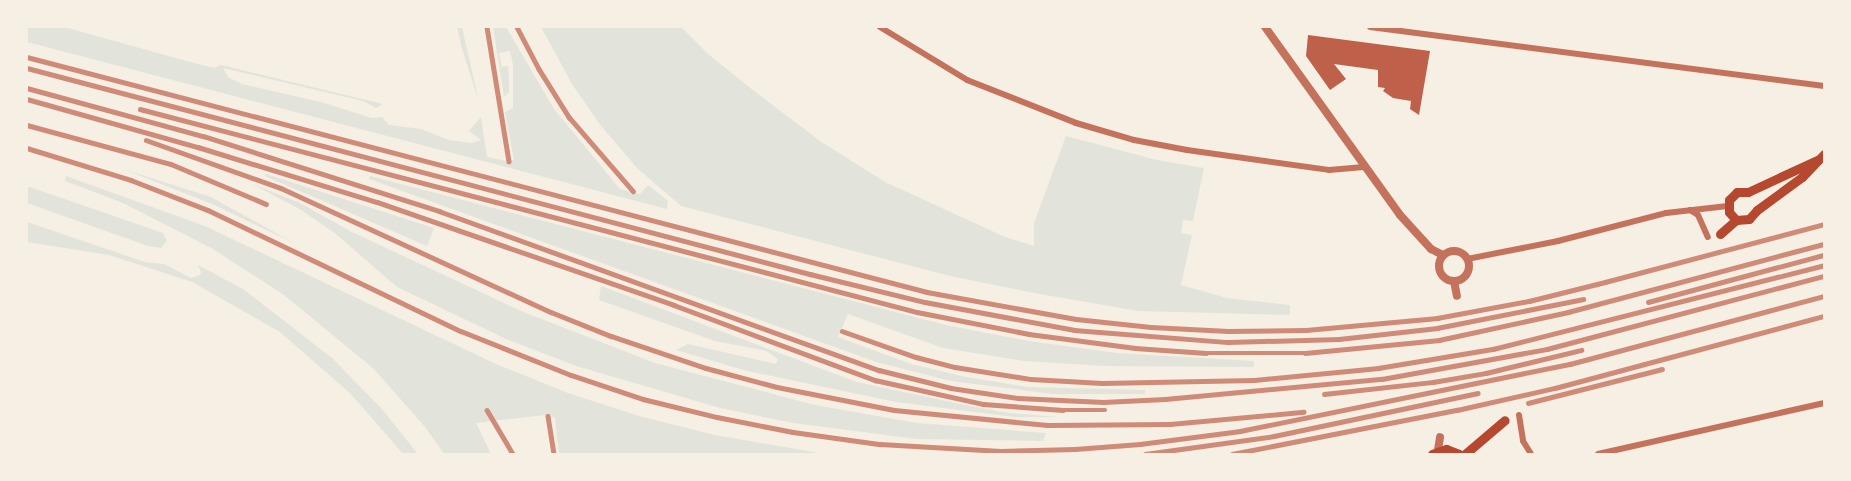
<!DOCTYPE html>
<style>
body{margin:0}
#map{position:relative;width:1851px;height:481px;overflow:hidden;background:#f6efe4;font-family:Arial,sans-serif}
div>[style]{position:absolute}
.green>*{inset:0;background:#e2e4dc}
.building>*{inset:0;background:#bf614a}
.minor>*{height:6px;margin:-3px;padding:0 3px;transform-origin:3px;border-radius:3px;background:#c5725c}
.tertiary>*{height:8px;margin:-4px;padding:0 4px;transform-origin:4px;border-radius:4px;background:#c5725c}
.tertiary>.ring{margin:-4px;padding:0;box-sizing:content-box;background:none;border:8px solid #c5725c;border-radius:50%}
.secondary>*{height:9px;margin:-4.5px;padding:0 4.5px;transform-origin:4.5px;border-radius:4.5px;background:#b5482f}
.rail>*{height:4.5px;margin:-2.25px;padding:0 2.25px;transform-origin:2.25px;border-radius:2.25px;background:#cf8b77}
span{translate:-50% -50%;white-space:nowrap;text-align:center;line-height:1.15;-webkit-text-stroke:5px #f6efe4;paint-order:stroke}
.frame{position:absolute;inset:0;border:28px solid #f6efe4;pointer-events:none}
</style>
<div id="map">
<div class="green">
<i style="clip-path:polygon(27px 27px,64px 27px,190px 62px,214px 68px,221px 65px,383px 104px,376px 108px,363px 101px,223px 68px,228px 77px,242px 84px,321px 102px,372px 118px,382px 117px,389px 125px,421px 129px,449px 140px,472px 143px,481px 140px,469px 131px,481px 117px,487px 157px,506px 161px,514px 160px,505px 112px,513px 108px,513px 65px,510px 51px,499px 53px,502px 67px,508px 66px,509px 77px,509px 92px,504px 97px,493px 27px,506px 27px,554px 109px,620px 189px,640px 194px,648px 185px,668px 201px,667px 209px,27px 42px)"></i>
<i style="clip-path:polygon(457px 27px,462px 27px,479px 102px,461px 45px)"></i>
<i style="clip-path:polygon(541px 27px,681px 27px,708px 54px,749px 87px,820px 141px,885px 182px,1005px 237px,1034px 246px,1034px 223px,1066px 136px,1157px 160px,1204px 168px,1193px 221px,1183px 220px,1181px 233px,1192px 235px,1181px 285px,1227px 298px,1290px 305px,1290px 315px,1138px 311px,1034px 293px,950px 276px,681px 206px,638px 169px,601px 126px,572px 84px)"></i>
<i style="clip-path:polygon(123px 169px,211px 197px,294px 243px,212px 204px)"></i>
<i style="clip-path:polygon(266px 174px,434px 228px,427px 246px,265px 176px)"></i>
<i style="clip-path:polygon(66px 176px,205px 226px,496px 364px,568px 393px,639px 416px,715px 435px,825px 454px,559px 454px,555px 418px,546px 415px,476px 423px,491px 454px,444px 454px,425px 427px,374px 369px,284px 295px,213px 249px,123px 203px,65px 181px)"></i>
<i style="clip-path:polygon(370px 176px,946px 325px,1029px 341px,1117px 353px,1254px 361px,1254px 367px,1104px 366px,1024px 361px,943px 348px,848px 314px,838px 337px,911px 364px,966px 377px,1028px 387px,1145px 390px,1145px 394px,1052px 394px,951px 381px,876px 362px,369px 179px)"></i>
<i style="clip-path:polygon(250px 183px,300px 203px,350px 231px,521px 311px,655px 363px,815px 405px,917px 423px,1046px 433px,1043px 441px,916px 439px,793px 423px,720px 408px,576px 366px,506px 339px,397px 287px,336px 234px,301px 210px)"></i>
<i style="clip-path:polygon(27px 186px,163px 233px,167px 241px,161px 248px,148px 246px,27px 203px)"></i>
<i style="clip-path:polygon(27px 222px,145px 262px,164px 264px,191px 278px,200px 275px,201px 272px,198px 265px,243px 289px,332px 358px,381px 408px,418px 454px,403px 454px,350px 393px,280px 332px,192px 282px,109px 255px,27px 242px)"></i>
<i style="clip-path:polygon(601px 286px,857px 382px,965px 405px,1009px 413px,1059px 417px,1015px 417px,896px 402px,747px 371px,676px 350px,688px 344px,776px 364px,778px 359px,766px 351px,715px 341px,599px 300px)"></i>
</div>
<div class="building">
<i style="clip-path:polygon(1308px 35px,1430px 51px,1419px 115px,1410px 109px,1411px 101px,1393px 98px,1383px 91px,1385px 88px,1378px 87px,1378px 70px,1334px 64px,1346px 79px,1330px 90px,1306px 56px)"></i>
</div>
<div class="minor">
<i style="left:880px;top:27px;width:102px;rotate:31.3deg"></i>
<i style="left:967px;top:80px;width:117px;rotate:21.5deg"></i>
<i style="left:1076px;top:123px;width:60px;rotate:16.3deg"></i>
<i style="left:1134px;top:140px;width:54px;rotate:10.7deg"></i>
<i style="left:1187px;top:150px;width:143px;rotate:8deg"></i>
<i style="left:1329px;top:170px;width:35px;rotate:-5deg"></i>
<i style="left:1370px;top:27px;width:458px;rotate:7.4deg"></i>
<i style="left:1690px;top:210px;width:9px;rotate:32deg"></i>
<i style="left:1698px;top:215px;width:24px;rotate:66deg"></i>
<i style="left:1467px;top:259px;width:93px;rotate:-11.2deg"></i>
<i style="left:1558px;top:241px;width:112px;rotate:-14.5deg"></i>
<i style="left:1666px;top:213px;width:62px;rotate:-6.4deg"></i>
<i style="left:1519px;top:415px;width:26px;rotate:81deg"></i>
<i style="left:1523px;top:441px;width:15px;rotate:58deg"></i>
<i style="left:1598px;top:454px;width:232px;rotate:-12.7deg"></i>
</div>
<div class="tertiary">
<i style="left:1265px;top:27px;width:231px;rotate:54.3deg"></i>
<i style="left:1400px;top:215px;width:46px;rotate:47.6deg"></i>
<i style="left:1431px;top:249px;width:13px;rotate:27deg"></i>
<i class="ring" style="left:1439px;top:251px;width:22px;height:22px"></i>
<i style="left:1454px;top:281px;width:15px;rotate:79deg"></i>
<i style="left:1438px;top:450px;width:13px;rotate:-81deg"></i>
</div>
<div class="secondary">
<i style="left:1817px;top:160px;width:76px;rotate:155.1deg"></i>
<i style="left:1748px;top:192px;width:11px;rotate:180deg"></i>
<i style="left:1737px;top:192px;width:11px;rotate:135deg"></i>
<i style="left:1729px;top:200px;width:12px;rotate:90deg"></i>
<i style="left:1729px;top:212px;width:11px;rotate:49deg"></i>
<i style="left:1736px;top:220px;width:13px;rotate:-4deg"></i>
<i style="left:1749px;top:219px;width:12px;rotate:-48deg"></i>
<i style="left:1757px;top:210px;width:56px;rotate:-36.3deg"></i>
<i style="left:1802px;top:177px;width:32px;rotate:-46deg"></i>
<i style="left:1720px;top:234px;width:21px;rotate:-41deg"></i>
<i style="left:1432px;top:454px;width:15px;rotate:-20deg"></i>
<i style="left:1446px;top:449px;width:14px;rotate:21deg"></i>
<i style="left:1465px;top:454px;width:52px;rotate:-40.4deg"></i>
</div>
<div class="rail">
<i style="left:487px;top:27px;width:136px;rotate:80.7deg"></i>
<i style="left:517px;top:27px;width:47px;rotate:62.4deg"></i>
<i style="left:539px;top:69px;width:57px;rotate:58deg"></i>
<i style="left:569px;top:117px;width:98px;rotate:49.1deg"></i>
<i style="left:27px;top:57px;width:930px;rotate:14.63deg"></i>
<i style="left:927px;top:292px;width:151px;rotate:10.3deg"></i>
<i style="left:1076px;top:319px;width:75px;rotate:6.1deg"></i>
<i style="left:1151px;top:327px;width:77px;rotate:3deg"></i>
<i style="left:1228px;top:331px;width:78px;rotate:-0.7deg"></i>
<i style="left:1306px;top:330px;width:132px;rotate:-5.2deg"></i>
<i style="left:1437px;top:318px;width:94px;rotate:-10.5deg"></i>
<i style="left:1529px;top:301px;width:78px;rotate:-14deg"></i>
<i style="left:1605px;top:282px;width:227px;rotate:-14.8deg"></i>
<i style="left:27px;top:68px;width:810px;rotate:14.74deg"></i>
<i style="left:810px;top:274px;width:118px;rotate:13.7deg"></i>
<i style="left:925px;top:302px;width:152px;rotate:10.6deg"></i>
<i style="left:1074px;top:330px;width:154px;rotate:4.5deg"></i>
<i style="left:1228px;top:342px;width:111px;rotate:-1.5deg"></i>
<i style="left:1339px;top:339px;width:99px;rotate:-6.4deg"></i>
<i style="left:1437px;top:328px;width:149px;rotate:-11.2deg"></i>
<i style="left:27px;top:88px;width:182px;rotate:15.3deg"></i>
<i style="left:203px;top:136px;width:248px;rotate:17.6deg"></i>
<i style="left:439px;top:211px;width:468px;rotate:19.9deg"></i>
<i style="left:879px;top:370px;width:74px;rotate:14deg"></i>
<i style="left:951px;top:388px;width:68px;rotate:8.5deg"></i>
<i style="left:1018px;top:398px;width:85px;rotate:2.7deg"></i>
<i style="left:1103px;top:402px;width:62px;rotate:-2.8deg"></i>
<i style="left:1165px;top:399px;width:218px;rotate:-5.3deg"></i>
<i style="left:1382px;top:379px;width:168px;rotate:-10.3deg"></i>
<i style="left:1547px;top:349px;width:286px;rotate:-14.8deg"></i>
<i style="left:27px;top:99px;width:178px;rotate:15.7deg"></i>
<i style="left:198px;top:147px;width:187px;rotate:17.1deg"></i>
<i style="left:377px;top:202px;width:314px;rotate:19.1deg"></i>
<i style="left:674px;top:305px;width:215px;rotate:20.5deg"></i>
<i style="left:875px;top:380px;width:111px;rotate:12.5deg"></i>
<i style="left:983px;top:404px;width:80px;rotate:4.3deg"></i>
<i style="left:1063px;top:410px;width:42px"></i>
<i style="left:140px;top:109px;width:803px;rotate:14.64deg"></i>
<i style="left:917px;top:312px;width:114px;rotate:11.1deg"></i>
<i style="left:1029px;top:334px;width:107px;rotate:7.5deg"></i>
<i style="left:1135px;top:348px;width:71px;rotate:4deg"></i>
<i style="left:1206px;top:353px;width:99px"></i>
<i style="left:1305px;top:353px;width:135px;rotate:-5.5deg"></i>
<i style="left:1439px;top:340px;width:132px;rotate:-12.2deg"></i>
<i style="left:1568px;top:312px;width:265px;rotate:-14.9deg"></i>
<i style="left:27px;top:125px;width:149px;rotate:15.2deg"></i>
<i style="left:171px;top:164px;width:103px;rotate:22.8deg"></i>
<i style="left:146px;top:140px;width:143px;rotate:19.6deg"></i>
<i style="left:281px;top:188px;width:297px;rotate:24.7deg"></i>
<i style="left:551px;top:312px;width:65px;rotate:21.8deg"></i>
<i style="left:611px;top:336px;width:100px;rotate:18.6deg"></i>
<i style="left:706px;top:368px;width:73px;rotate:15deg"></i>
<i style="left:777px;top:387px;width:119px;rotate:11.1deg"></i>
<i style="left:894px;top:410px;width:154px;rotate:5.6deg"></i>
<i style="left:1047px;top:425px;width:123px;rotate:-0.5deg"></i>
<i style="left:1170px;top:424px;width:134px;rotate:-5.2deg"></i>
<i style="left:27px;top:148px;width:109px;rotate:17.1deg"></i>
<i style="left:131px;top:180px;width:83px;rotate:21.3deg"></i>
<i style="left:208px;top:210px;width:280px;rotate:25.6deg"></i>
<i style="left:461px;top:331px;width:118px;rotate:21.8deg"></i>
<i style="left:571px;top:375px;width:76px;rotate:18.4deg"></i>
<i style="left:643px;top:399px;width:76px;rotate:13.7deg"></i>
<i style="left:717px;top:417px;width:77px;rotate:11.2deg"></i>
<i style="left:793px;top:432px;width:88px;rotate:7.9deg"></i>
<i style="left:880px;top:444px;width:121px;rotate:3.3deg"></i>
<i style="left:1001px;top:451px;width:74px;rotate:-1.5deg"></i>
<i style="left:1075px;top:449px;width:65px;rotate:-4.4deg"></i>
<i style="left:1140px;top:444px;width:101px;rotate:-7.4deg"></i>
<i style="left:1240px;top:431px;width:337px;rotate:-11.5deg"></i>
<i style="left:1570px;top:364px;width:263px;rotate:-15deg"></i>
<i style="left:1648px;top:302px;width:182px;rotate:-15deg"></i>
<i style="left:842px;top:331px;width:78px;rotate:19.4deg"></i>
<i style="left:916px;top:357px;width:40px;rotate:14.4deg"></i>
<i style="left:955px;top:367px;width:77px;rotate:9deg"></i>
<i style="left:1031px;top:379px;width:71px;rotate:3.2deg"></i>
<i style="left:1102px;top:383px;width:152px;rotate:-1.1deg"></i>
<i style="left:1254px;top:380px;width:125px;rotate:-5.5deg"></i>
<i style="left:1378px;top:368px;width:117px;rotate:-9.4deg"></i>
<i style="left:1493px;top:349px;width:341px;rotate:-14.2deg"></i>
<i style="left:1324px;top:394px;width:110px;rotate:-6.3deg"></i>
<i style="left:1433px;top:382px;width:54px;rotate:-9.6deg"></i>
<i style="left:1486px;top:373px;width:98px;rotate:-13.6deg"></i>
<i style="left:1528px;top:403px;width:138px;rotate:-14.2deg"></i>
<i style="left:487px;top:410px;width:51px;rotate:59.4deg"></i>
<i style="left:548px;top:416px;width:38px;rotate:81deg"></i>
<i style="left:1145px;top:454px;width:130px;rotate:-7.9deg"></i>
<i style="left:1274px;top:436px;width:208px;rotate:-11.9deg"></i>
<i style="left:1232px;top:454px;width:229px;rotate:-11.1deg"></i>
<i style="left:1457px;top:410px;width:100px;rotate:-12.7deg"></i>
<i style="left:1555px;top:388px;width:278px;rotate:-15deg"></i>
</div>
<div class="frame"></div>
</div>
